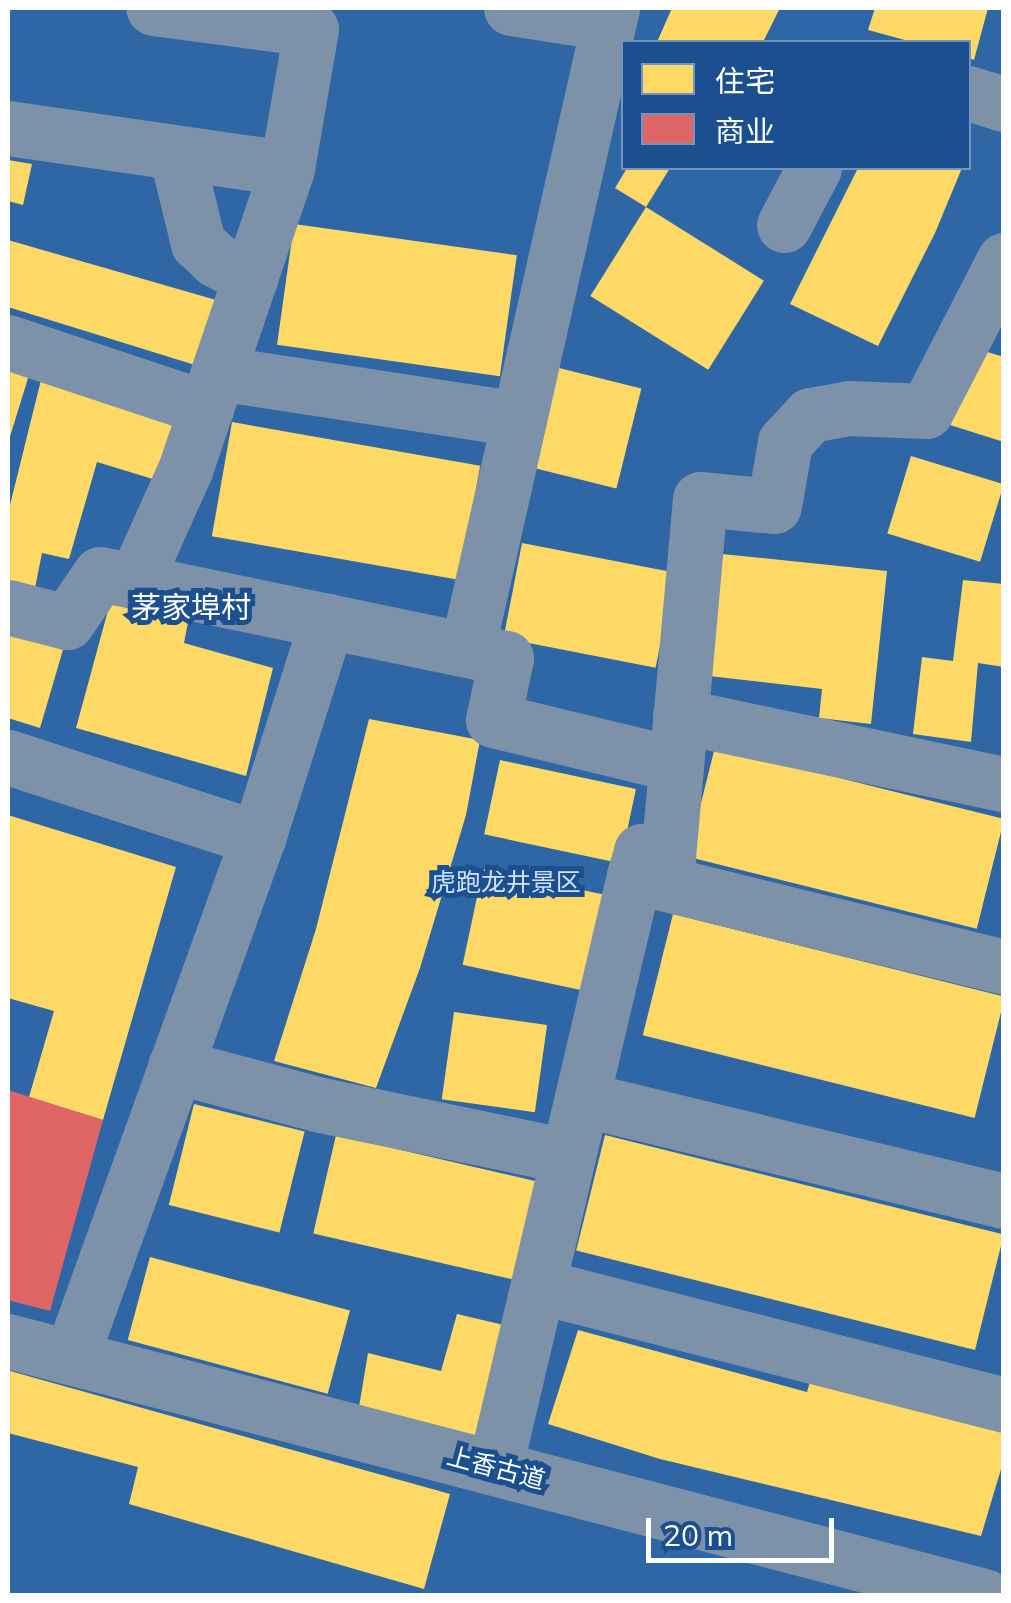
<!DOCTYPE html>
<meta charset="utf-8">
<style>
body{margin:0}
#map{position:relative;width:1011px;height:1603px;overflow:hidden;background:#365274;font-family:Mulish,"Noto Sans SC",sans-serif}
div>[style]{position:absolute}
.green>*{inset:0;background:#2f66a5}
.homes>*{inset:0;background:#ffd966;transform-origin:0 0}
.shops>*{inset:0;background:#e06666}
.minor>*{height:55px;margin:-27.5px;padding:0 27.5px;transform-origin:27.5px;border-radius:27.5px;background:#7d92a8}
span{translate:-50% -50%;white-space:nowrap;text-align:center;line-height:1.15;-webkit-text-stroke:10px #1b4f8f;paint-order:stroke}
.park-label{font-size:25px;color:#cfe3fa}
.street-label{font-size:25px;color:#fff}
.quarter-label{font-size:30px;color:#fff}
.frame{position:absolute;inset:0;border:10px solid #fff;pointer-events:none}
.legend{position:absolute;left:621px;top:40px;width:350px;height:130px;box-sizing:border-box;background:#1b4f8f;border:2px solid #7695bc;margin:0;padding:12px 18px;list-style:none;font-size:30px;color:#fff}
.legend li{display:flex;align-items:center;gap:20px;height:50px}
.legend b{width:50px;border:2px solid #7695bc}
.scale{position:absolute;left:646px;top:1518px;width:188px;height:45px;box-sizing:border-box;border:5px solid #fff;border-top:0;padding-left:12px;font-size:30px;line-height:35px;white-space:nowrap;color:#fff;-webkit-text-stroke:8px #1b4f8f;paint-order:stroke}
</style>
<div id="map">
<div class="green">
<i style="clip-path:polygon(evenodd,8px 8px,1003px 8px,1003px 1595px,8px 1596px,8px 8px,624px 42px,968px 42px,968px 168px,624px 168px,624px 42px)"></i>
</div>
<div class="homes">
<i style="clip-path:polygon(672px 8px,780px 8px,763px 42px,657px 42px)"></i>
<i style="clip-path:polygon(875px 8px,988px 8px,974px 60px,969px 58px,969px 42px,912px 42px,868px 30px)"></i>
<i style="clip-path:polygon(8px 160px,32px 164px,23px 205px,8px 201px)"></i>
<i style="clip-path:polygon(627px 168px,670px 168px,646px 207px,615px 188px)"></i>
<i style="clip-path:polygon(858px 168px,962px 168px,935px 233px,878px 346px,790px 304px)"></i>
<i style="left:646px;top:207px;width:139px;height:105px;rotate:32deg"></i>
<i style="left:294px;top:224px;width:225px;height:122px;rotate:8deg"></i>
<i style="clip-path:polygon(8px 240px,216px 300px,195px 365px,8px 307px)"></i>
<i style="clip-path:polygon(974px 348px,1004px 357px,1004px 442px,950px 425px)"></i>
<i style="left:555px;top:367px;width:89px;height:103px;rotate:14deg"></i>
<i style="clip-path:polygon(8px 370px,29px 375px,8px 443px)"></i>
<i style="clip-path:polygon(41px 380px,174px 420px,156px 480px,97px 462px,69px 559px,42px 553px,35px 588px,8px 582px,8px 513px)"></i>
<i style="left:232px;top:422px;width:252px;height:116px;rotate:10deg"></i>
<i style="left:911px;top:456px;width:97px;height:81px;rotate:17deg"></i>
<i style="left:522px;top:543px;width:155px;height:97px;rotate:11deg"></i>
<i style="clip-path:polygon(722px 554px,887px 571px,871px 724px,819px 718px,822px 689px,709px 676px)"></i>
<i style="clip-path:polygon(963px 580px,1004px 584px,1004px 667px,978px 663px,971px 742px,913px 734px,922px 657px,953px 661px)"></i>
<i style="clip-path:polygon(110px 603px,189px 617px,184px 643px,273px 668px,246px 776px,76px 728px)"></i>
<i style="clip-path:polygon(8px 626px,65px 643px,40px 728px,8px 718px)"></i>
<i style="clip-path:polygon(369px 719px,480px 740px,466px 815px,420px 968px,376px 1088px,274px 1061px,316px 929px)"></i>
<i style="left:715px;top:747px;width:298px;height:113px;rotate:14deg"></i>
<i style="left:500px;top:760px;width:139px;height:76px;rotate:12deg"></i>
<i style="clip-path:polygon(8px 815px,176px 867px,103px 1120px,29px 1097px,54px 1011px,8px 998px)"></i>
<i style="left:483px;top:869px;width:129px;height:98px;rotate:12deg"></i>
<i style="left:673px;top:914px;width:342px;height:125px;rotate:14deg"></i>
<i style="left:454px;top:1012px;width:94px;height:88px;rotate:8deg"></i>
<i style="left:194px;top:1104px;width:114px;height:104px;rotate:14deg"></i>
<i style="left:336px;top:1135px;width:213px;height:101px;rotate:13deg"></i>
<i style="left:605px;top:1135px;width:411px;height:119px;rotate:14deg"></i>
<i style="left:150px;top:1257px;width:207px;height:86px;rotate:15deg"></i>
<i style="clip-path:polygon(457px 1314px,512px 1327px,485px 1439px,359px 1407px,368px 1353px,441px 1371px)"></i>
<i style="clip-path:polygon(578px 1330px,807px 1392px,812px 1375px,1004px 1415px,1004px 1459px,981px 1536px,660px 1459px,548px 1424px)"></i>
<i style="clip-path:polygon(10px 1371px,450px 1494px,424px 1589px,129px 1504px,138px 1467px,8px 1433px)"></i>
</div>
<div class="shops">
<i style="clip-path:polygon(8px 1090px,103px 1120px,50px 1311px,8px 1300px)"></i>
</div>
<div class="minor">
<i style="left:511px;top:8px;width:98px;rotate:8.8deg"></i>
<i style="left:968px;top:93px;width:38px;rotate:17deg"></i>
<i style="left:8px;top:128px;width:282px;rotate:8.2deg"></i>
<i style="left:287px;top:168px;width:141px;rotate:-80.2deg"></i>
<i style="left:311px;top:29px;width:159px;rotate:-172.4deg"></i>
<i style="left:176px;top:153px;width:93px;rotate:76.3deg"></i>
<i style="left:198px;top:243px;width:25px;rotate:43deg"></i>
<i style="left:216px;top:260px;width:39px;rotate:27deg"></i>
<i style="left:784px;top:225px;width:64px;rotate:-62.2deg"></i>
<i style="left:8px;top:342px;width:209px;rotate:18.4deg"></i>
<i style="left:218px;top:373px;width:304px;rotate:8.7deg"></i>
<i style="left:135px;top:581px;width:122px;rotate:-65.8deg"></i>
<i style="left:185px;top:470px;width:319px;rotate:-71.3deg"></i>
<i style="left:8px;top:607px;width:61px;rotate:14.3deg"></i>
<i style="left:67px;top:622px;width:58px;rotate:-55.5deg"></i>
<i style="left:100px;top:574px;width:232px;rotate:11.7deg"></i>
<i style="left:467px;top:650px;width:658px;rotate:-77.27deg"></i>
<i style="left:680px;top:716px;width:331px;rotate:11.9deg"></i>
<i style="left:8px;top:757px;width:263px;rotate:18deg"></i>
<i style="left:634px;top:876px;width:381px;rotate:13.8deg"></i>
<i style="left:175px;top:1066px;width:151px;rotate:15deg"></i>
<i style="left:321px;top:1105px;width:252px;rotate:11.7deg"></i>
<i style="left:582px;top:1099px;width:434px;rotate:13.6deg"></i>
<i style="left:538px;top:1286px;width:481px;rotate:14.3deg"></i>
<i style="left:8px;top:1341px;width:1009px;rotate:14.64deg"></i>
<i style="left:71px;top:1357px;width:552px;rotate:-70.19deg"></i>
<i style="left:258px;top:838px;width:228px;rotate:-72.4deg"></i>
<i style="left:327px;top:621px;width:183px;rotate:11.7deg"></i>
<i style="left:506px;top:658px;width:63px;rotate:101.8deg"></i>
<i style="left:493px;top:720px;width:187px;rotate:13.6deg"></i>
<i style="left:495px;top:1467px;width:607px;rotate:-76.76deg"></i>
<i style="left:634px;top:876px;width:26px;rotate:-74deg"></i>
<i style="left:641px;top:851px;width:28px;rotate:13deg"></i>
<i style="left:668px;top:857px;width:359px;rotate:-84.9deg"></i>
<i style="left:700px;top:499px;width:74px;rotate:5.4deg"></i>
<i style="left:774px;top:506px;width:65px;rotate:-80.2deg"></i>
<i style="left:785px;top:442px;width:37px;rotate:-47deg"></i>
<i style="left:810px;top:415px;width:39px;rotate:-10deg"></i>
<i style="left:848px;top:408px;width:78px;rotate:2.2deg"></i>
<i style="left:926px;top:411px;width:170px;rotate:-62.7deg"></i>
</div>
<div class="park-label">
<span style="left:506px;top:882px">虎跑龙井景区</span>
</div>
<div class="street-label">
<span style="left:496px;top:1468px;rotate:15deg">上香古道</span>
</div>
<div class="quarter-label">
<span style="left:191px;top:607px">茅家埠村</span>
</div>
<div class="frame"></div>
<ul class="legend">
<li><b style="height:28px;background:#ffd966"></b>住宅</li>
<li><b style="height:28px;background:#e06666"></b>商业</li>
</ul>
<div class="scale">20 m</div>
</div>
